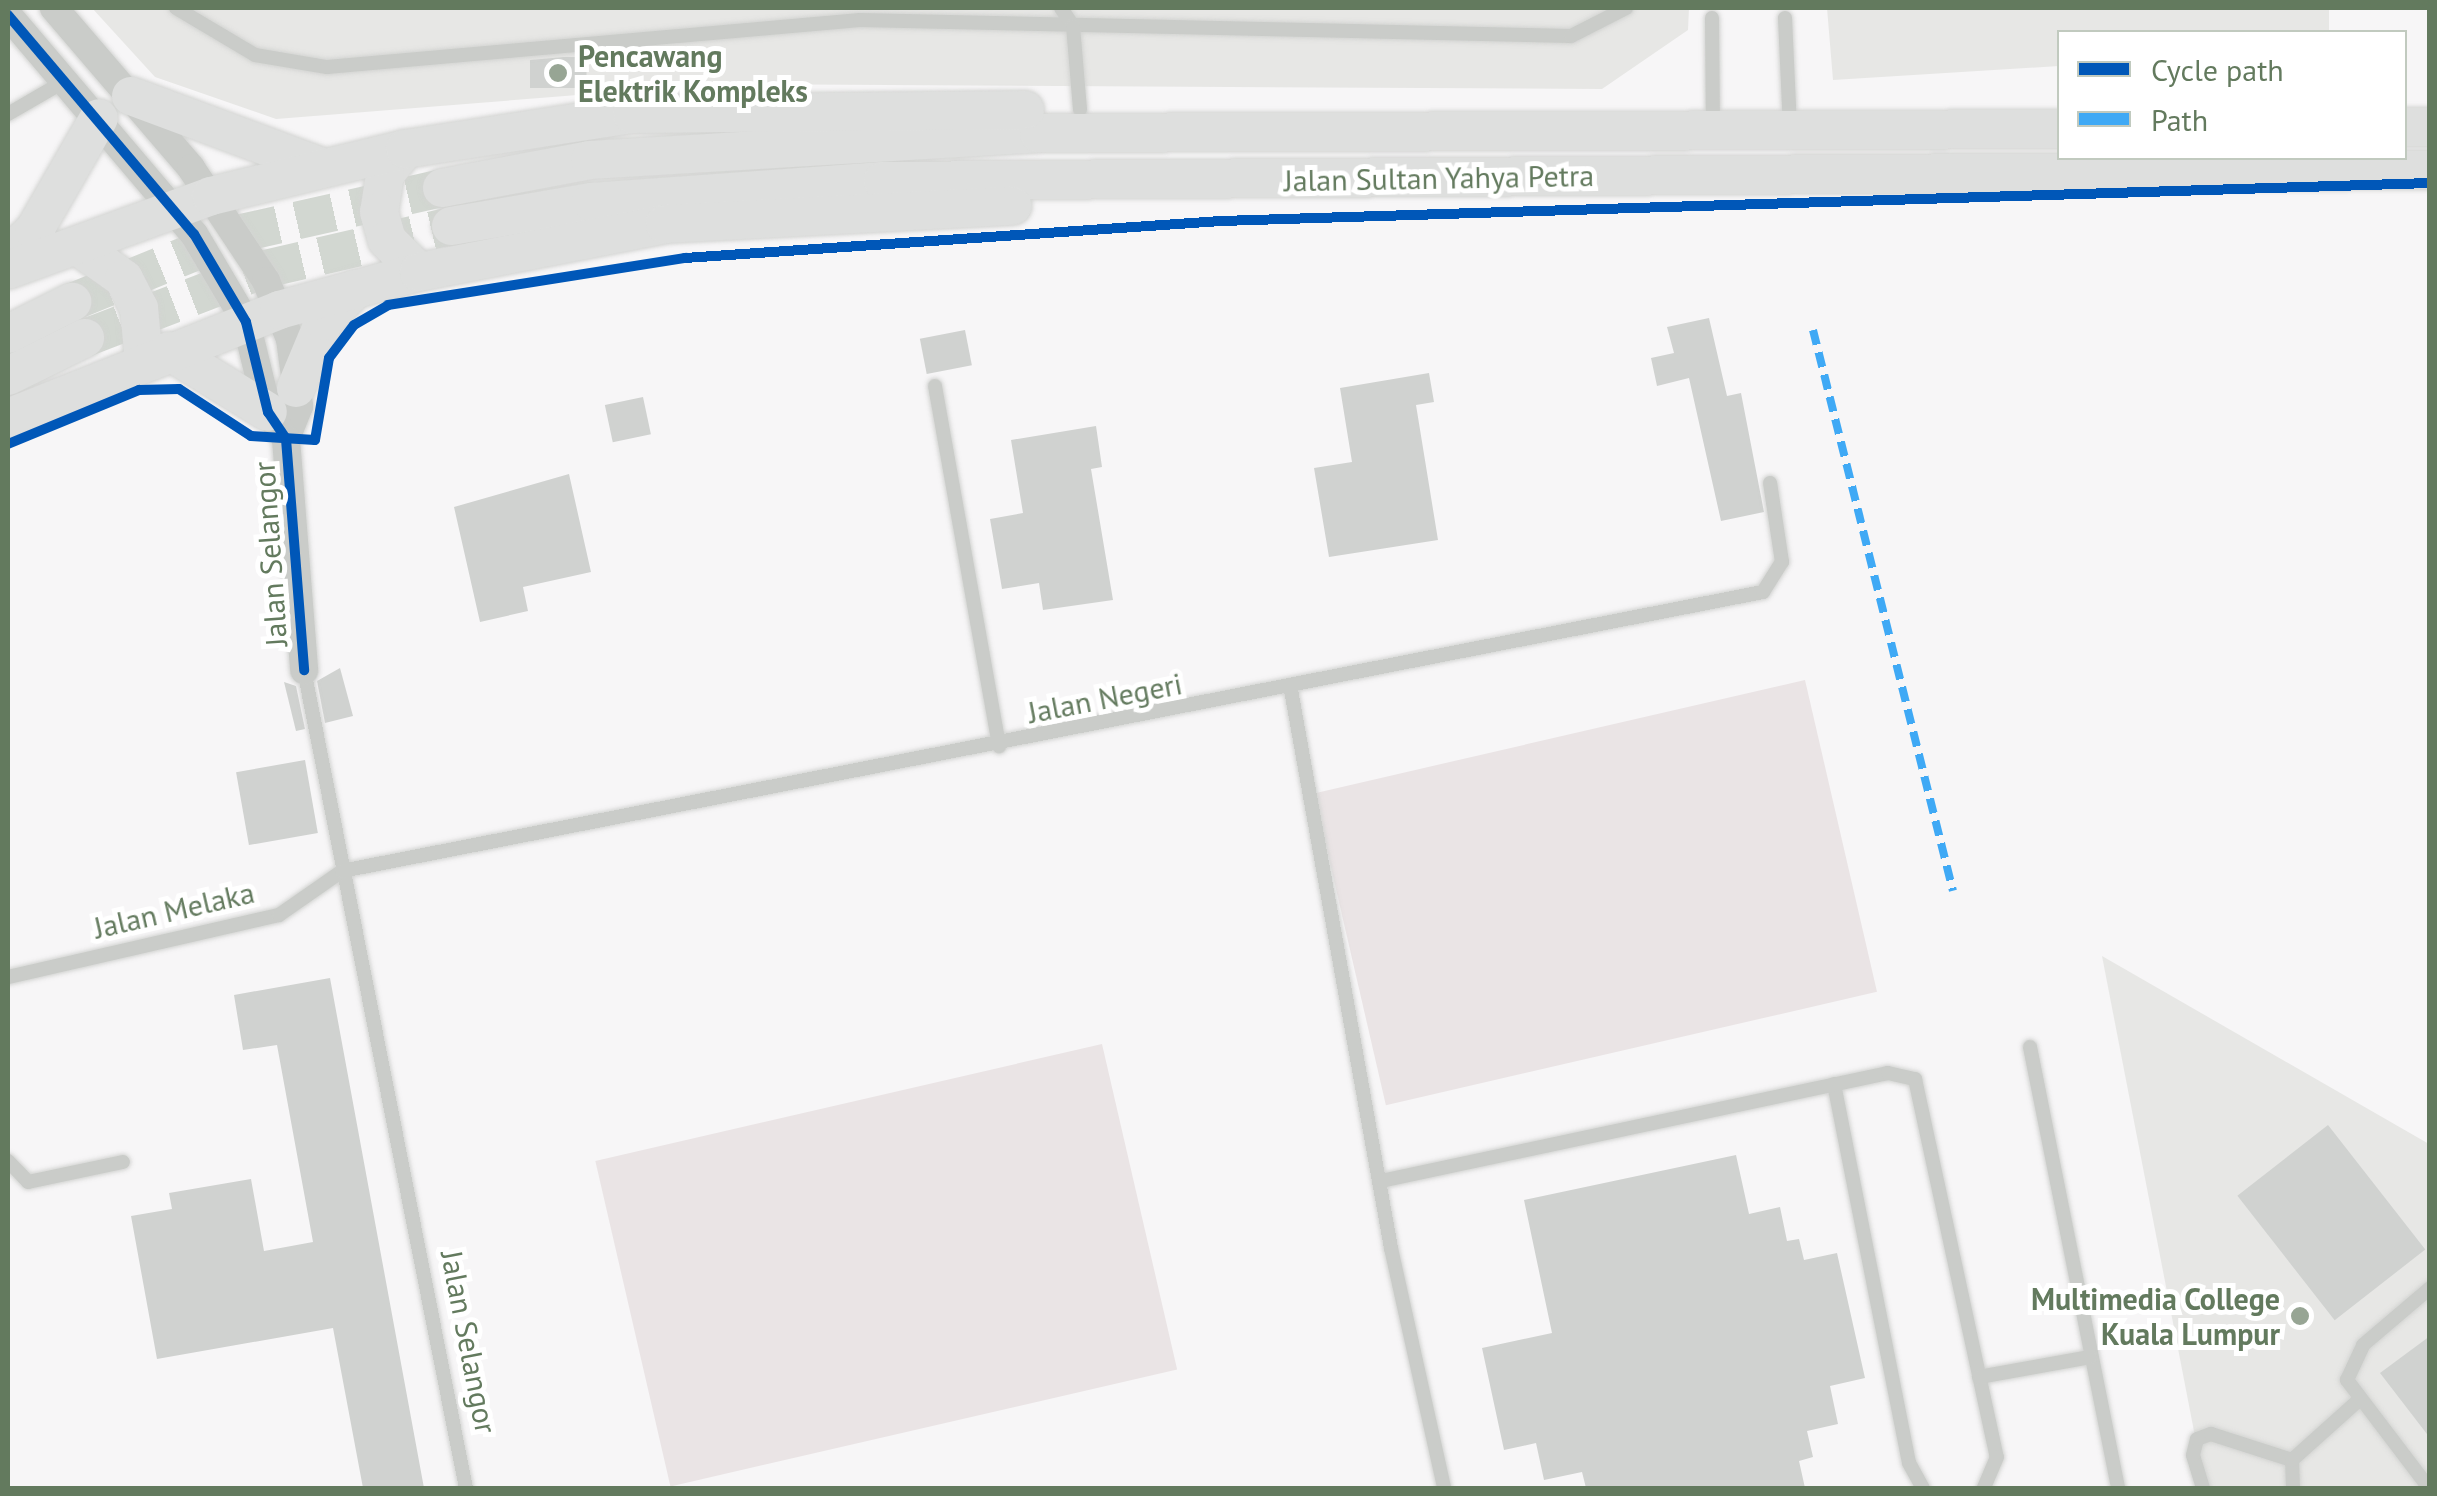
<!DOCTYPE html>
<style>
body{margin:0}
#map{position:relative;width:2437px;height:1496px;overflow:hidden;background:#f7f6f7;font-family:"PT Sans",sans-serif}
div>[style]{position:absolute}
.built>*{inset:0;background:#e7e7e5}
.green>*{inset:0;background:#eae4e5;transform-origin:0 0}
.building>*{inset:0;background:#d0d2d0;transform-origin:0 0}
.secondary-tunnel>*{height:38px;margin-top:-19px;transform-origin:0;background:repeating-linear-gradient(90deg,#d2d7d1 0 38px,transparent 0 57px)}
.roads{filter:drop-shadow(0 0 2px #d3d4d2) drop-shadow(0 0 2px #d3d4d2)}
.lane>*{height:14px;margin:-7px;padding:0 7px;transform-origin:7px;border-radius:7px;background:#caccc9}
.street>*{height:28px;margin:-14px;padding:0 14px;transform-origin:14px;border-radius:14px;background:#caccc9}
.secondary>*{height:38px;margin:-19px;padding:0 19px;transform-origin:19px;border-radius:19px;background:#dedfde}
.quiet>*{height:8px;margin-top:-4px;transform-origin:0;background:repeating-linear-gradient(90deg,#3fa9f5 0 15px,transparent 0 23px)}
.cycleway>*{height:10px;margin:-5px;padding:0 5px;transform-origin:5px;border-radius:5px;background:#0057b8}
.dots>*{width:28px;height:28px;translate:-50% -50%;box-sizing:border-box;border:5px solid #fff;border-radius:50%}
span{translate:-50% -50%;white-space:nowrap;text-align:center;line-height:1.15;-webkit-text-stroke:10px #fff;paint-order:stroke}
.poi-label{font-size:30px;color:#637a5e;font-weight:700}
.left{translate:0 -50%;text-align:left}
.right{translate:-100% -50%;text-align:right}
.street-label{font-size:30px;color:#637a5e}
.frame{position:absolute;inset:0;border:10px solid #637a5e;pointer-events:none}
.legend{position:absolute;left:2057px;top:30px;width:350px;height:130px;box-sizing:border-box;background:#fff;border:2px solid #c1cabf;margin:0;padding:12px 18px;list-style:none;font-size:30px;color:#637a5e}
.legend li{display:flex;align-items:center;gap:20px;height:50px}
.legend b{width:50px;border:2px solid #c1cabf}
</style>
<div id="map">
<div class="built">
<i style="clip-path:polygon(92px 8px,1689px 8px,1688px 30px,1602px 89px,716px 84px,276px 119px,155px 77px)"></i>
<i style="clip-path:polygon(1827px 8px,2329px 8px,2329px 32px,2060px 32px,2059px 66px,1833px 80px)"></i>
<i style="clip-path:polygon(2102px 956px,2429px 1144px,2429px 1488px,2205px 1488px)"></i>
</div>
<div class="green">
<i style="left:1805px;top:680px;width:320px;height:504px;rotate:77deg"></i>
<i style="left:1102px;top:1044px;width:334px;height:520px;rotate:77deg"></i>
</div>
<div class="building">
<i style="clip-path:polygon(564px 57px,587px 57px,586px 88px,530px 88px,530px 60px)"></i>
<i style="clip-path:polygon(1709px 318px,1727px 396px,1741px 393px,1764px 512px,1721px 521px,1689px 378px,1657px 386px,1651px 358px,1674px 353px,1667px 327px)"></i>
<i style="left:965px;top:330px;width:36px;height:46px;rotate:79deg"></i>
<i style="clip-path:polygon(1429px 373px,1434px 402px,1416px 405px,1438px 540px,1329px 557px,1314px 468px,1352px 462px,1340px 388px)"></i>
<i style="left:643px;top:397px;width:38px;height:39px;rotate:78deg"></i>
<i style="clip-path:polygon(1096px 426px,1102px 467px,1091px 469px,1113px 600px,1043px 610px,1039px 583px,1002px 589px,990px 519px,1023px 513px,1011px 440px)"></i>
<i style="clip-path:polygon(569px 474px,591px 572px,523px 587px,528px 611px,480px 622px,454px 507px)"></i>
<i style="clip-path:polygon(340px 668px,353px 716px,325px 723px,317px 681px)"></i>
<i style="clip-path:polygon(284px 682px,296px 686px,305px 729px,296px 731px)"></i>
<i style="left:305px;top:760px;width:74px;height:70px;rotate:80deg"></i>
<i style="clip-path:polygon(330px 978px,424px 1488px,363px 1488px,333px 1328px,157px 1359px,131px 1216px,172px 1209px,169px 1193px,251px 1179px,264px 1251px,313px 1242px,277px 1045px,243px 1050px,234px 995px)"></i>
<i style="left:2328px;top:1125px;width:158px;height:115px;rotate:52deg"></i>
<i style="clip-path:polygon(1736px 1155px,1749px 1214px,1780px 1207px,1787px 1241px,1799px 1239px,1804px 1260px,1837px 1253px,1865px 1378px,1830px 1386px,1838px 1424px,1807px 1431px,1813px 1457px,1799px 1461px,1805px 1488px,1586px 1488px,1582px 1472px,1544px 1480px,1536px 1443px,1504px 1450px,1482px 1348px,1552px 1333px,1524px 1200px)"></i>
<i style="clip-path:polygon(2430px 1336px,2430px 1438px,2380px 1373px)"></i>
</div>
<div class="secondary-tunnel">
<i style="left:72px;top:302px;width:183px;rotate:-22.2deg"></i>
<i style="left:241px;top:233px;width:206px;rotate:-12.6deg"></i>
<i style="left:85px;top:338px;width:193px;rotate:-21deg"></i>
<i style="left:265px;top:269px;width:191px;rotate:-13deg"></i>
</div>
<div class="roads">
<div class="lane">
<i style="left:176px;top:8px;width:92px;rotate:30.7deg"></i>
<i style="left:255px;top:55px;width:73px;rotate:9.5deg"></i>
<i style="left:327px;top:67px;width:535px;rotate:-5.04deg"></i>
<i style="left:860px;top:20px;width:711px;rotate:1.29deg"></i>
<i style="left:1571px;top:36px;width:62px;rotate:-27deg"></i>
<i style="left:1061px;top:8px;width:22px;rotate:56deg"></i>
<i style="left:1073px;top:26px;width:84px;rotate:85.2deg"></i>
<i style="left:1712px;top:18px;width:112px;rotate:89.5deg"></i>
<i style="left:1785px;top:18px;width:109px;rotate:87.4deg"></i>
<i style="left:8px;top:114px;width:66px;rotate:-30.1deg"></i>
<i style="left:935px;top:386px;width:366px;rotate:79.9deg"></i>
<i style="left:304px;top:670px;width:834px;rotate:78.8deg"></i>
<i style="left:1291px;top:690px;width:567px;rotate:79.84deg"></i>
<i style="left:1391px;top:1248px;width:246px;rotate:77.5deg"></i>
<i style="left:8px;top:977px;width:278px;rotate:-12.9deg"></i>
<i style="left:279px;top:915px;width:77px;rotate:-34.9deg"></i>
<i style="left:342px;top:871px;width:1448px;rotate:-11.11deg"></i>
<i style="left:1763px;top:592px;width:36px;rotate:-58deg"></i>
<i style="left:1782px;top:562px;width:80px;rotate:-98.6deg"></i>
<i style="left:2030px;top:1047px;width:450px;rotate:78.7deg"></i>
<i style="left:1834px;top:1084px;width:386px;rotate:78.8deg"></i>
<i style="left:1909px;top:1463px;width:29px;rotate:61deg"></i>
<i style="left:8px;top:1161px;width:29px;rotate:46deg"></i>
<i style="left:28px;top:1182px;width:97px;rotate:-11.9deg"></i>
<i style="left:1381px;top:1181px;width:518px;rotate:-12.03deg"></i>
<i style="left:1888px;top:1073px;width:28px;rotate:13deg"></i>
<i style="left:1915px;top:1079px;width:387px;rotate:77.8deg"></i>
<i style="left:1997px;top:1457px;width:34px;rotate:113deg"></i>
<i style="left:1979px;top:1377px;width:113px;rotate:-10.2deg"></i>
<i style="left:2203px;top:1488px;width:34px;rotate:-107deg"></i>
<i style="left:2193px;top:1455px;width:16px;rotate:-76deg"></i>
<i style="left:2197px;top:1439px;width:15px;rotate:-20deg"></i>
<i style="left:2211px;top:1434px;width:85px;rotate:17.8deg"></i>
<i style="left:2293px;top:1488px;width:28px;rotate:-92deg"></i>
<i style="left:2292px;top:1460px;width:91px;rotate:-41.9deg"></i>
<i style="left:2429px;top:1488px;width:136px;rotate:-127.2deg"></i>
<i style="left:2347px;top:1380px;width:38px;rotate:-65deg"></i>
<i style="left:2363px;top:1345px;width:88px;rotate:-40.4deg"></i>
</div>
<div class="street">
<i style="left:54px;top:8px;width:211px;rotate:49.4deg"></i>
<i style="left:191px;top:168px;width:136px;rotate:56.4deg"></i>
<i style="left:266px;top:281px;width:63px;rotate:67.5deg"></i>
<i style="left:290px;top:339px;width:68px;rotate:82.3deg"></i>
<i style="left:299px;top:406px;width:35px;rotate:112deg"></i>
<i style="left:8px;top:15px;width:287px;rotate:49.7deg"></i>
<i style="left:194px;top:234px;width:102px;rotate:59.4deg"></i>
<i style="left:246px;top:322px;width:93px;rotate:76.3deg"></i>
<i style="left:268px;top:412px;width:32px;rotate:56deg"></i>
<i style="left:286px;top:439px;width:232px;rotate:85.5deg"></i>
</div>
<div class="secondary">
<i style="left:131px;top:96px;width:201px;rotate:20.4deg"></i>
<i style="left:2404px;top:127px;width:26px"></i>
<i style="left:405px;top:149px;width:33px;rotate:128deg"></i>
<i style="left:385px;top:175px;width:37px;rotate:99deg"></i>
<i style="left:379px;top:212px;width:29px;rotate:74deg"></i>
<i style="left:387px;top:240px;width:45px;rotate:45deg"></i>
<i style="left:442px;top:188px;width:151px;rotate:-10.7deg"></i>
<i style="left:590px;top:160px;width:450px;rotate:-3.4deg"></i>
<i style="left:1039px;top:133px;width:1021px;rotate:-0.22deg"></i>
<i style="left:451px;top:226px;width:142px;rotate:-9.7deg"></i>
<i style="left:591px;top:202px;width:293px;rotate:-4.1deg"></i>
<i style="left:883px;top:181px;width:1547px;rotate:-0.41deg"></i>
<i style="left:79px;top:247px;width:55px;rotate:35.4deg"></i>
<i style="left:124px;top:279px;width:33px;rotate:63deg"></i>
<i style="left:139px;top:308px;width:54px;rotate:84.7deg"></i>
<i style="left:8px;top:255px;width:35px;rotate:-43deg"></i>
<i style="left:34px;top:231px;width:130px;rotate:-60.1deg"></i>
<i style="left:8px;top:270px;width:216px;rotate:-20deg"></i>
<i style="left:211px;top:196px;width:200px;rotate:-13.6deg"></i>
<i style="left:405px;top:149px;width:230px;rotate:-8.8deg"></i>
<i style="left:632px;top:114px;width:393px;rotate:-0.6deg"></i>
<i style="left:8px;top:334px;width:72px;rotate:-26.6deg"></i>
<i style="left:169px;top:351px;width:116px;rotate:31.6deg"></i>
<i style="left:8px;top:376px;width:86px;rotate:-26.3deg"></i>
<i style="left:296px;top:388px;width:73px;rotate:-67.3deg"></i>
<i style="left:324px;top:321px;width:45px;rotate:-45.9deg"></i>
<i style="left:8px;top:418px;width:292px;rotate:-21.7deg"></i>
<i style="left:279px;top:310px;width:145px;rotate:-15.2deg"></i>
<i style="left:419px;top:272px;width:251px;rotate:-11deg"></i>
<i style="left:665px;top:224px;width:348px;rotate:-3deg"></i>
</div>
</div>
<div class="quiet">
<i style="left:1813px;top:330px;width:578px;rotate:75.99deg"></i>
</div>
<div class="cycleway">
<i style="left:8px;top:15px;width:287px;rotate:49.7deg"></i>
<i style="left:194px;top:234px;width:102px;rotate:59.4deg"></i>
<i style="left:246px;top:322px;width:93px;rotate:76.3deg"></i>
<i style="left:268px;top:412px;width:32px;rotate:56deg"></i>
<i style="left:286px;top:439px;width:232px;rotate:85.5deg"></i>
<i style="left:8px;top:444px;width:142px;rotate:-22.4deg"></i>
<i style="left:139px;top:390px;width:40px;rotate:-1.4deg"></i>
<i style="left:179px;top:389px;width:86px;rotate:33.1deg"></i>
<i style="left:251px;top:436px;width:64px;rotate:3.6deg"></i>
<i style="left:315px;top:440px;width:83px;rotate:-80.3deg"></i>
<i style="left:329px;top:358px;width:41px;rotate:-52.9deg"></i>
<i style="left:354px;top:325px;width:39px;rotate:-30deg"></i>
<i style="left:388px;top:305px;width:301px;rotate:-9deg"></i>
<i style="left:685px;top:258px;width:537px;rotate:-3.95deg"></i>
<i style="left:1221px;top:221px;width:1210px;rotate:-1.8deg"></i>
</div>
<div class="dots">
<i style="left:558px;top:73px;background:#97a594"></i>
<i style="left:2300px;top:1316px;background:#97a594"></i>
</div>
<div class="poi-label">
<span class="left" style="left:578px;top:73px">Pencawang<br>Elektrik Kompleks</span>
<span class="right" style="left:2280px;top:1316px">Multimedia College<br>Kuala Lumpur</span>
</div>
<div class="street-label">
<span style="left:1439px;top:178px;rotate:-1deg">Jalan Sultan Yahya Petra</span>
<span style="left:270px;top:554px;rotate:-94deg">Jalan Selangor</span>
<span style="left:1105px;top:698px;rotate:-11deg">Jalan Negeri</span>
<span style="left:174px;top:910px;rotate:-13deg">Jalan Melaka</span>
<span style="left:469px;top:1342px;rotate:79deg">Jalan Selangor</span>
</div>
<div class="frame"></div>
<ul class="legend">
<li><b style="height:12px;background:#0057b8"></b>Cycle path</li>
<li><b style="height:12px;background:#3fa9f5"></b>Path</li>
</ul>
</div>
